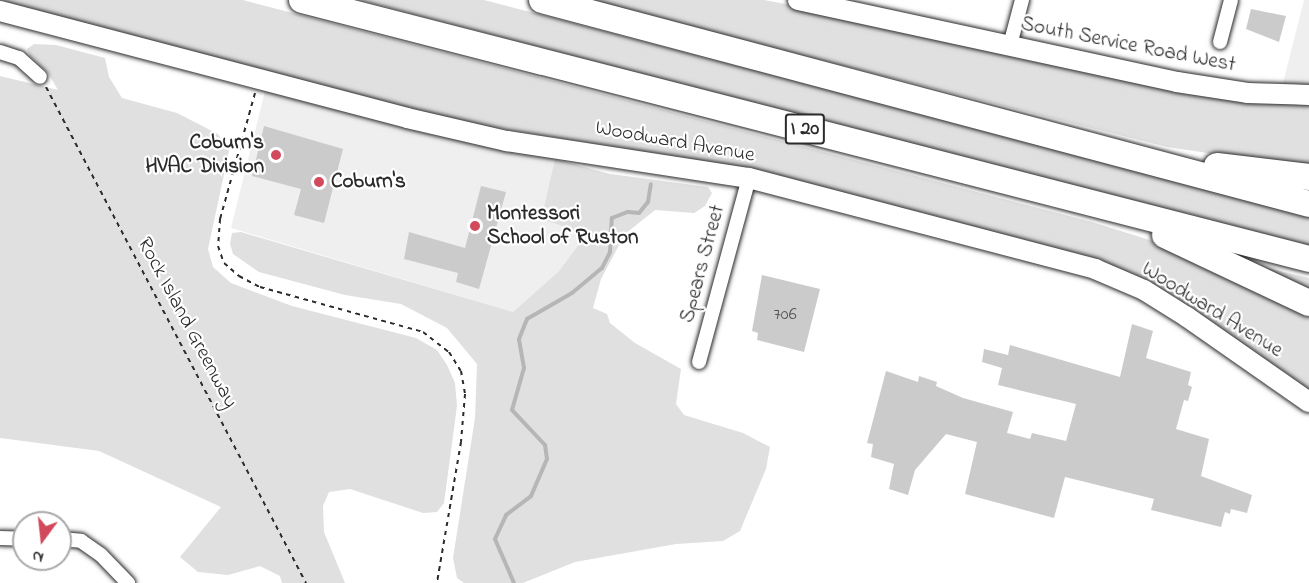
<!DOCTYPE html>
<style>
body{margin:0}
#map{position:relative;width:1309px;height:583px;overflow:hidden;background:#fff;font-family:"Indie Flower",sans-serif}
div>[style]{position:absolute}
.built>*{inset:0;background:#efefef}
.green>*{inset:0;background:#e0e0e0}
.stream>*{height:4px;margin:-2px;padding:0 2px;transform-origin:2px;border-radius:2px;background:#b6b6b6}
.building>*{inset:0;background:#cbcbcb}
.path>*{height:2px;margin-top:-1px;transform-origin:0;background:repeating-linear-gradient(90deg,#2b2b2b 0 4.5px,transparent 0 9px)}
.roads{filter:drop-shadow(0 0 2px #2b2b2b) drop-shadow(0 0 2px #2b2b2b)}
.minor>*{height:14px;margin:-7px;padding:0 7px;transform-origin:7px;border-radius:7px;background:#fff}
.secondary>*{height:20px;margin:-10px;padding:0 10px;transform-origin:10px;border-radius:10px;background:#fff}
.motorway>*{height:26px;margin:-13px;padding:0 13px;transform-origin:13px;border-radius:13px;background:#fff}
.dots>*{width:16px;height:16px;translate:-50% -50%;box-sizing:border-box;border:3px solid #fff;border-radius:50%}
span{translate:-50% -50%;white-space:nowrap;text-align:center;line-height:1.15;-webkit-text-stroke:4.5px #fff;paint-order:stroke}
.number-label{font-size:18px;color:#535353}
.number-label span{-webkit-text-stroke-width:0}
.shield-label span{padding:2px 4px;background:#fff;border:2px solid;border-radius:4px;-webkit-text-stroke-width:0}
.shield-label{font-size:20px;color:#2b2b2b;font-weight:700}
.street-label{font-size:21px;color:#2b2b2b}
.poi-label{font-size:21px;color:#2b2b2b;font-weight:700}
.right{translate:-100% -50%;text-align:right}
.left{translate:0 -50%;text-align:left}
.north{position:absolute;left:12px;top:511px;width:60px;height:60px;box-sizing:border-box;background:#fff;border:2px solid #aaa;border-radius:50%;rotate:195deg;font-size:16px;font-weight:700;line-height:24px;text-align:center;color:#2b2b2b}
.north::after{content:'';display:block;margin:auto;width:21px;height:27px;background:#d1495b;clip-path:polygon(50% 0,100% 100%,50% 72%,0 100%)}
</style>
<div id="map">
<div class="built">
<i style="clip-path:polygon(1304px 0,1309px 0,1309px 88px,1282px 87px)"></i>
<i style="clip-path:polygon(266px 87px,556px 155px,541px 218px,588px 234px,559px 271px,513px 312px,231px 228px)"></i>
</div>
<div class="green">
<i style="clip-path:polygon(1px 0,243px 0,1092px 222px,1156px 242px,1309px 313px,1309px 395px,1148px 286px,676px 157px,460px 122px,297px 82px)"></i>
<i style="clip-path:polygon(360px 0,484px 0,1309px 215px,1309px 249px)"></i>
<i style="clip-path:polygon(581px 0,764px 0,1309px 102px,1309px 168px,1167px 147px)"></i>
<i style="clip-path:polygon(34px 44px,56px 45px,105px 58px,109px 77px,122px 98px,177px 113px,218px 134px,229px 151px,208px 249px,213px 267px,231px 283px,292px 306px,416px 338px,437px 350px,447px 365px,455px 383px,457px 406px,444px 503px,437px 512px,423px 513px,350px 489px,329px 492px,323px 506px,324px 532px,345px 583px,282px 583px,280px 576px,260px 566px,228px 575px,198px 572px,180px 557px,221px 507px,99px 451px,0 438px,0 76px,58px 90px,48px 73px,30px 56px,27px 49px)"></i>
<i style="clip-path:polygon(555px 159px,610px 174px,708px 187px,712px 193px,705px 206px,694px 213px,655px 210px,625px 234px,601px 279px,593px 308px,607px 314px,610px 323px,635px 343px,681px 369px,676px 404px,684px 415px,743px 433px,770px 447px,766px 469px,740px 531px,723px 541px,676px 544px,575px 562px,523px 583px,464px 583px,457px 578px,453px 558px,475px 418px,477px 364px,447px 328px,401px 304px,345px 295px,259px 272px,233px 254px,230px 244px,232px 233px,241px 232px,513px 312px,559px 271px,587px 234px,541px 219px)"></i>
<i style="clip-path:polygon(1262px 267px,1309px 278px,1309px 296px)"></i>
</div>
<div class="stream">
<i style="left:514px;top:583px;width:48px;rotate:-113.4deg"></i>
<i style="left:495px;top:539px;width:26px;rotate:-65deg"></i>
<i style="left:506px;top:515px;width:31px;rotate:-37deg"></i>
<i style="left:531px;top:496px;width:40px;rotate:-66.6deg"></i>
<i style="left:547px;top:459px;width:14px;rotate:-98deg"></i>
<i style="left:545px;top:445px;width:48px;rotate:-133.3deg"></i>
<i style="left:512px;top:410px;width:44px;rotate:-74.1deg"></i>
<i style="left:524px;top:368px;width:29px;rotate:-100deg"></i>
<i style="left:519px;top:339px;width:22px;rotate:-68deg"></i>
<i style="left:527px;top:319px;width:52px;rotate:-30deg"></i>
<i style="left:572px;top:293px;width:39px;rotate:-40deg"></i>
<i style="left:602px;top:268px;width:18px;rotate:-63deg"></i>
<i style="left:610px;top:252px;width:34px;rotate:-87deg"></i>
<i style="left:612px;top:218px;width:17px;rotate:-21deg"></i>
<i style="left:628px;top:212px;width:11px;rotate:5deg"></i>
<i style="left:639px;top:213px;width:14px;rotate:-51deg"></i>
<i style="left:648px;top:202px;width:18px;rotate:-81deg"></i>
</div>
<div class="building">
<i style="clip-path:polygon(1251px 9px,1286px 16px,1279px 42px,1246px 29px)"></i>
<i style="clip-path:polygon(264px 126px,343px 149px,324px 223px,294px 215px,301px 189px,252px 176px)"></i>
<i style="clip-path:polygon(481px 186px,506px 192px,479px 289px,456px 282px,458px 273px,404px 259px,409px 232px,465px 248px)"></i>
<i style="clip-path:polygon(762px 275px,820px 289px,804px 352px,757px 340px,758px 333px,752px 331px)"></i>
<i style="clip-path:polygon(1132px 324px,1153px 331px,1146px 358px,1191px 372px,1188px 385px,1192px 387px,1188px 401px,1184px 400px,1176px 429px,1209px 439px,1201px 476px,1252px 495px,1247px 513px,1231px 509px,1230px 514px,1225px 512px,1221px 527px,1151px 510px,1154px 499px,1065px 477px,1054px 518px,965px 494px,977px 442px,946px 434px,915px 470px,908px 495px,889px 489px,894px 464px,871px 457px,873px 444px,867px 443px,886px 371px,918px 382px,919px 376px,937px 382px,936px 386px,963px 398px,1013px 412px,1007px 433px,1030px 439px,1032px 433px,1066px 441px,1076px 404px,998px 385px,1002px 368px,982px 362px,984px 349px,1008px 355px,1010px 345px,1120px 377px)"></i>
</div>
<div class="path">
<i style="left:46px;top:87px;width:560px;rotate:62.34deg"></i>
<i style="left:255px;top:93px;width:131px;rotate:105.5deg"></i>
<i style="left:220px;top:219px;width:27px;rotate:94deg"></i>
<i style="left:218px;top:246px;width:18px;rotate:71deg"></i>
<i style="left:224px;top:263px;width:20px;rotate:41deg"></i>
<i style="left:239px;top:276px;width:24px;rotate:28deg"></i>
<i style="left:260px;top:287px;width:169px;rotate:15.4deg"></i>
<i style="left:423px;top:332px;width:33px;rotate:38deg"></i>
<i style="left:449px;top:352px;width:22px;rotate:58deg"></i>
<i style="left:461px;top:371px;width:23px;rotate:80deg"></i>
<i style="left:465px;top:394px;width:48px;rotate:94.8deg"></i>
<i style="left:461px;top:442px;width:143px;rotate:99.7deg"></i>
</div>
<div class="roads">
<div class="minor">
<i style="left:1220px;top:42px;width:43px;rotate:-75.3deg"></i>
<i style="left:1010px;top:45px;width:47px;rotate:-75.1deg"></i>
<i style="left:0;top:52px;width:20px;rotate:18deg"></i>
<i style="left:19px;top:58px;width:28px;rotate:42deg"></i>
<i style="left:699px;top:362px;width:191px;rotate:-74.8deg"></i>
<i style="left:0;top:538px;width:24px;rotate:2deg"></i>
<i style="left:60px;top:539px;width:21px;rotate:5deg"></i>
<i style="left:81px;top:541px;width:24px;rotate:35deg"></i>
<i style="left:101px;top:555px;width:39px;rotate:46deg"></i>
</div>
<div class="secondary">
<i style="left:798px;top:0;width:388px;rotate:12.2deg"></i>
<i style="left:1177px;top:82px;width:71px;rotate:8.9deg"></i>
<i style="left:1247px;top:93px;width:62px;rotate:1.8deg"></i>
<i style="left:0;top:11px;width:421px;rotate:14.7deg"></i>
<i style="left:407px;top:118px;width:103px;rotate:13deg"></i>
<i style="left:507px;top:141px;width:245px;rotate:8.7deg"></i>
<i style="left:749px;top:178px;width:358px;rotate:14.7deg"></i>
<i style="left:1095px;top:269px;width:53px;rotate:23.2deg"></i>
<i style="left:1144px;top:290px;width:51px;rotate:32.1deg"></i>
<i style="left:1187px;top:317px;width:149px;rotate:34.9deg"></i>
</div>
<div class="motorway">
<i style="left:302px;top:0;width:1040px;rotate:14.42deg"></i>
<i style="left:542px;top:0;width:794px;rotate:14.89deg"></i>
<i style="left:1217px;top:166px;width:93px;rotate:6.8deg"></i>
<i style="left:1165px;top:235px;width:159px;rotate:25.3deg"></i>
</div>
</div>
<div class="dots">
<i style="left:276px;top:155px;background:#d1495b"></i>
<i style="left:319px;top:182px;background:#d1495b"></i>
<i style="left:475px;top:226px;background:#d1495b"></i>
</div>
<div class="number-label">
<span style="left:785px;top:315px">706</span>
</div>
<div class="shield-label">
<span style="left:805px;top:129px">I 20</span>
</div>
<div class="street-label">
<span style="left:1128px;top:45px;rotate:11deg">South Service Road West</span>
<span style="left:675px;top:142px;rotate:10deg">Woodward Avenue</span>
<span style="left:703px;top:264px;rotate:-75deg">Spears Street</span>
<span style="left:1212px;top:310px;rotate:32deg">Woodward Avenue</span>
<span style="left:187px;top:323px;rotate:62deg">Rock Island Greenway</span>
</div>
<div class="poi-label">
<span class="right" style="left:264px;top:155px">Coburn's<br>HVAC Division</span>
<span class="left" style="left:331px;top:182px">Coburn's</span>
<span class="left" style="left:487px;top:226px">Montessori<br>School of Ruston</span>
</div>
<div class="north">N</div>
</div>
